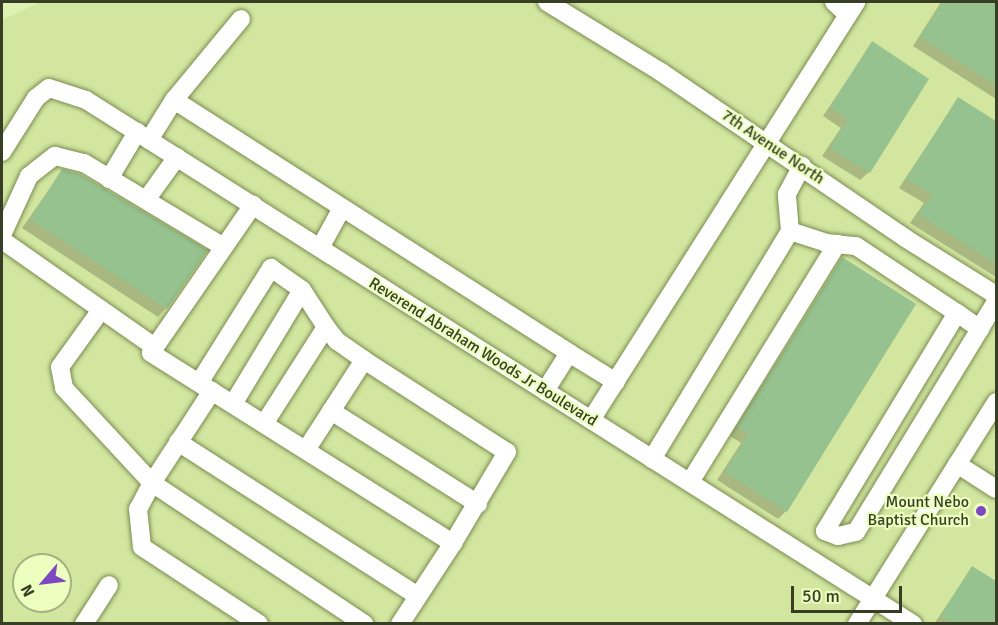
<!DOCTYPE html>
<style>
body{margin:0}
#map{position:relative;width:998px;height:625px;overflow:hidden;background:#dff1b2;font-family:Signika,sans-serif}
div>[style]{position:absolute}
.built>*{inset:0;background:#d2e6a0}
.shadow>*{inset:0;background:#0003}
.building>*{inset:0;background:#96c28f}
.roads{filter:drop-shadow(0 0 2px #7b8b50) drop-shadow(0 0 2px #7b8b50)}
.minor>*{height:18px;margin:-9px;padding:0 9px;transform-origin:9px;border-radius:9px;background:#fff}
.dots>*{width:16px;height:16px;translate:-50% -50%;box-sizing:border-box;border:3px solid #ecffbf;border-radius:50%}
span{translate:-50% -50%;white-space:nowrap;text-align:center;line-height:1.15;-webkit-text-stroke:4.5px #ecffbf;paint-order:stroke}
.street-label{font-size:16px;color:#373e25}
.poi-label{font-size:16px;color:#373e25}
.right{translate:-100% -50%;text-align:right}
.frame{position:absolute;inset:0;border:3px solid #373e25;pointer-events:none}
.north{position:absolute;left:12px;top:553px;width:60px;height:60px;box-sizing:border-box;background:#ecffbf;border:2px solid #a4b281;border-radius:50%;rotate:242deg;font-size:16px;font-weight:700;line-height:24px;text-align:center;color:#373e25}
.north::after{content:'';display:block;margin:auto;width:21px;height:27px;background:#7d48bf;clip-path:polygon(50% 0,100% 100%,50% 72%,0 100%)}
.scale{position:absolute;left:791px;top:586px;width:111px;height:27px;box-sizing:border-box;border:3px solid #373e25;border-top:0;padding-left:8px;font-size:18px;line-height:21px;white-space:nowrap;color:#373e25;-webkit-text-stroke:4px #ecffbf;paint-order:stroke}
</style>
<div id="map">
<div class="built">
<i style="clip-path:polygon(evenodd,41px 2px,996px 2px,996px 623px,2px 623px,2px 20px,41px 2px,24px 565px,60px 565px,60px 601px,24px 601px,24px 565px)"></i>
</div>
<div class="shadow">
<i style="clip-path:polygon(941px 2px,996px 2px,996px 99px,913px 46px)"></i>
<i style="clip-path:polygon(872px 43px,869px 172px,860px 180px,822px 156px,841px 128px,823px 116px)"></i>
<i style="clip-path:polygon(958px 99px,996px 123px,996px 277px,910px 223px,924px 203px,899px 188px)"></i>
<i style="clip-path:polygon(62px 171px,166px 308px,158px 317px,22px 228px)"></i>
<i style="clip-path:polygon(842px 259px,786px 511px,778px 519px,717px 480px,741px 443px,730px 436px)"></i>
<i style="clip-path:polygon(972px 568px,996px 582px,996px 624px,934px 624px)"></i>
</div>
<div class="building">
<i style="clip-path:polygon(943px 2px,996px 2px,996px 85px,920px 37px)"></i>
<i style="clip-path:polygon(872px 41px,929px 79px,870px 173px,830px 148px,848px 119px,830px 107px)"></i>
<i style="clip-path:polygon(958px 97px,996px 121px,996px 264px,918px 214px,932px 194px,906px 179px)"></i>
<i style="clip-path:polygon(62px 169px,80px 174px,208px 250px,167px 309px,30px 219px)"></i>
<i style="clip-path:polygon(842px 257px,916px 304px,787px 512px,725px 472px,748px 434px,737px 427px)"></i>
<i style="clip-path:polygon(972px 566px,996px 581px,996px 624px,952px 624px,940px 616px)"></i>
</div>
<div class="roads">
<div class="minor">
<i style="left:547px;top:2px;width:134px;rotate:31.6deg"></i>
<i style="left:661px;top:72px;width:295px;rotate:34.2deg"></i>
<i style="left:905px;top:238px;width:107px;rotate:32.1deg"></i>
<i style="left:834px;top:2px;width:18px;rotate:43deg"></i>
<i style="left:174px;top:100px;width:105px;rotate:-50.4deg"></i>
<i style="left:149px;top:140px;width:47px;rotate:-58deg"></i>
<i style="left:174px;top:100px;width:469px;rotate:32.6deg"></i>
<i style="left:569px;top:353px;width:45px;rotate:122.3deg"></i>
<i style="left:2px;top:152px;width:64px;rotate:-57.8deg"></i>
<i style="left:36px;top:98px;width:16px;rotate:-38deg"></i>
<i style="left:49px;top:88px;width:39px;rotate:18deg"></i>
<i style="left:86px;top:100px;width:979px;rotate:32.36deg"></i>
<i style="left:109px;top:179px;width:55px;rotate:-59.2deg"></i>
<i style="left:146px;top:200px;width:53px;rotate:-54.2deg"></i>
<i style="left:790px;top:231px;width:37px;rotate:-95deg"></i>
<i style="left:787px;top:194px;width:32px;rotate:-62deg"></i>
<i style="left:2px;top:235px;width:65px;rotate:-65.4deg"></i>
<i style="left:29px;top:176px;width:33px;rotate:-38deg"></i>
<i style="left:55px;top:156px;width:30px;rotate:14deg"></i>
<i style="left:84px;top:163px;width:163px;rotate:31deg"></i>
<i style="left:2px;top:240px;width:187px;rotate:35deg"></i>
<i style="left:155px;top:347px;width:173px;rotate:-55.4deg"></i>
<i style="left:320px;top:248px;width:46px;rotate:-61.2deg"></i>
<i style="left:101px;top:310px;width:70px;rotate:125.7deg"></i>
<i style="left:60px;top:367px;width:21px;rotate:79deg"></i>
<i style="left:64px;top:388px;width:129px;rotate:47.2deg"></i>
<i style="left:152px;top:483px;width:30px;rotate:118deg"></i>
<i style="left:138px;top:509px;width:38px;rotate:84deg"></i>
<i style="left:142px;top:547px;width:140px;rotate:33.3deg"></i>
<i style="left:980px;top:329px;width:28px;rotate:-145deg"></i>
<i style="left:957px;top:313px;width:255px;rotate:121.2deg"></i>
<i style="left:825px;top:531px;width:14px;rotate:21deg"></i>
<i style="left:838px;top:536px;width:18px;rotate:-13deg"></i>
<i style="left:856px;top:532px;width:238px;rotate:-58.6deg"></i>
<i style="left:980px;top:329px;width:10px;rotate:-61deg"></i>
<i style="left:985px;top:320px;width:21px;rotate:-59deg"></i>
<i style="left:155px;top:347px;width:7px;rotate:124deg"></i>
<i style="left:151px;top:353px;width:357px;rotate:32.2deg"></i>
<i style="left:453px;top:543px;width:97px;rotate:123.2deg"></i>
<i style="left:569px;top:353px;width:55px;rotate:31.7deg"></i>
<i style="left:199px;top:383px;width:136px;rotate:-57.9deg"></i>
<i style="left:271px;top:268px;width:38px;rotate:35deg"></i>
<i style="left:212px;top:391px;width:110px;rotate:123.1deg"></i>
<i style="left:152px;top:483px;width:255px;rotate:33.6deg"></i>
<i style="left:233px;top:404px;width:133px;rotate:-58.8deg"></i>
<i style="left:302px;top:290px;width:44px;rotate:57deg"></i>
<i style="left:331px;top:411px;width:174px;rotate:32.3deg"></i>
<i style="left:591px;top:420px;width:495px;rotate:-57.6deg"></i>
<i style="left:264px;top:424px;width:115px;rotate:-57.4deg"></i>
<i style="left:326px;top:327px;width:18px;rotate:52deg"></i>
<i style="left:337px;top:341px;width:33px;rotate:35deg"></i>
<i style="left:178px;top:442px;width:285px;rotate:32.7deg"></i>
<i style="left:306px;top:450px;width:107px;rotate:-57.2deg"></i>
<i style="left:364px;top:360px;width:170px;rotate:32.8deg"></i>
<i style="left:507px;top:452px;width:106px;rotate:120.7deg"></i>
<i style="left:652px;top:459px;width:267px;rotate:-58.8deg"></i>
<i style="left:790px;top:231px;width:38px;rotate:18deg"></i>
<i style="left:826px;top:243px;width:30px;rotate:6deg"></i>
<i style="left:856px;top:246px;width:121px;rotate:33.6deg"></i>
<i style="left:957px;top:464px;width:46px;rotate:32.7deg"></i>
<i style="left:690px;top:482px;width:280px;rotate:-58.3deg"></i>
<i style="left:84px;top:624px;width:46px;rotate:-57.3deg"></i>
<i style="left:857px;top:624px;width:262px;rotate:-57.9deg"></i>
</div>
</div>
<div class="dots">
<i style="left:981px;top:511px;background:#7d48bf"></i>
</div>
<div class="street-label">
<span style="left:773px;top:147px;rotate:34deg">7th Avenue North</span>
<span style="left:483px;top:352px;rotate:32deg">Reverend Abraham Woods Jr Boulevard</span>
</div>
<div class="poi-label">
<span class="right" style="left:969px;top:511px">Mount Nebo<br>Baptist Church</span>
</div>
<div class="frame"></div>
<div class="north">N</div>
<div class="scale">50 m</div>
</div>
